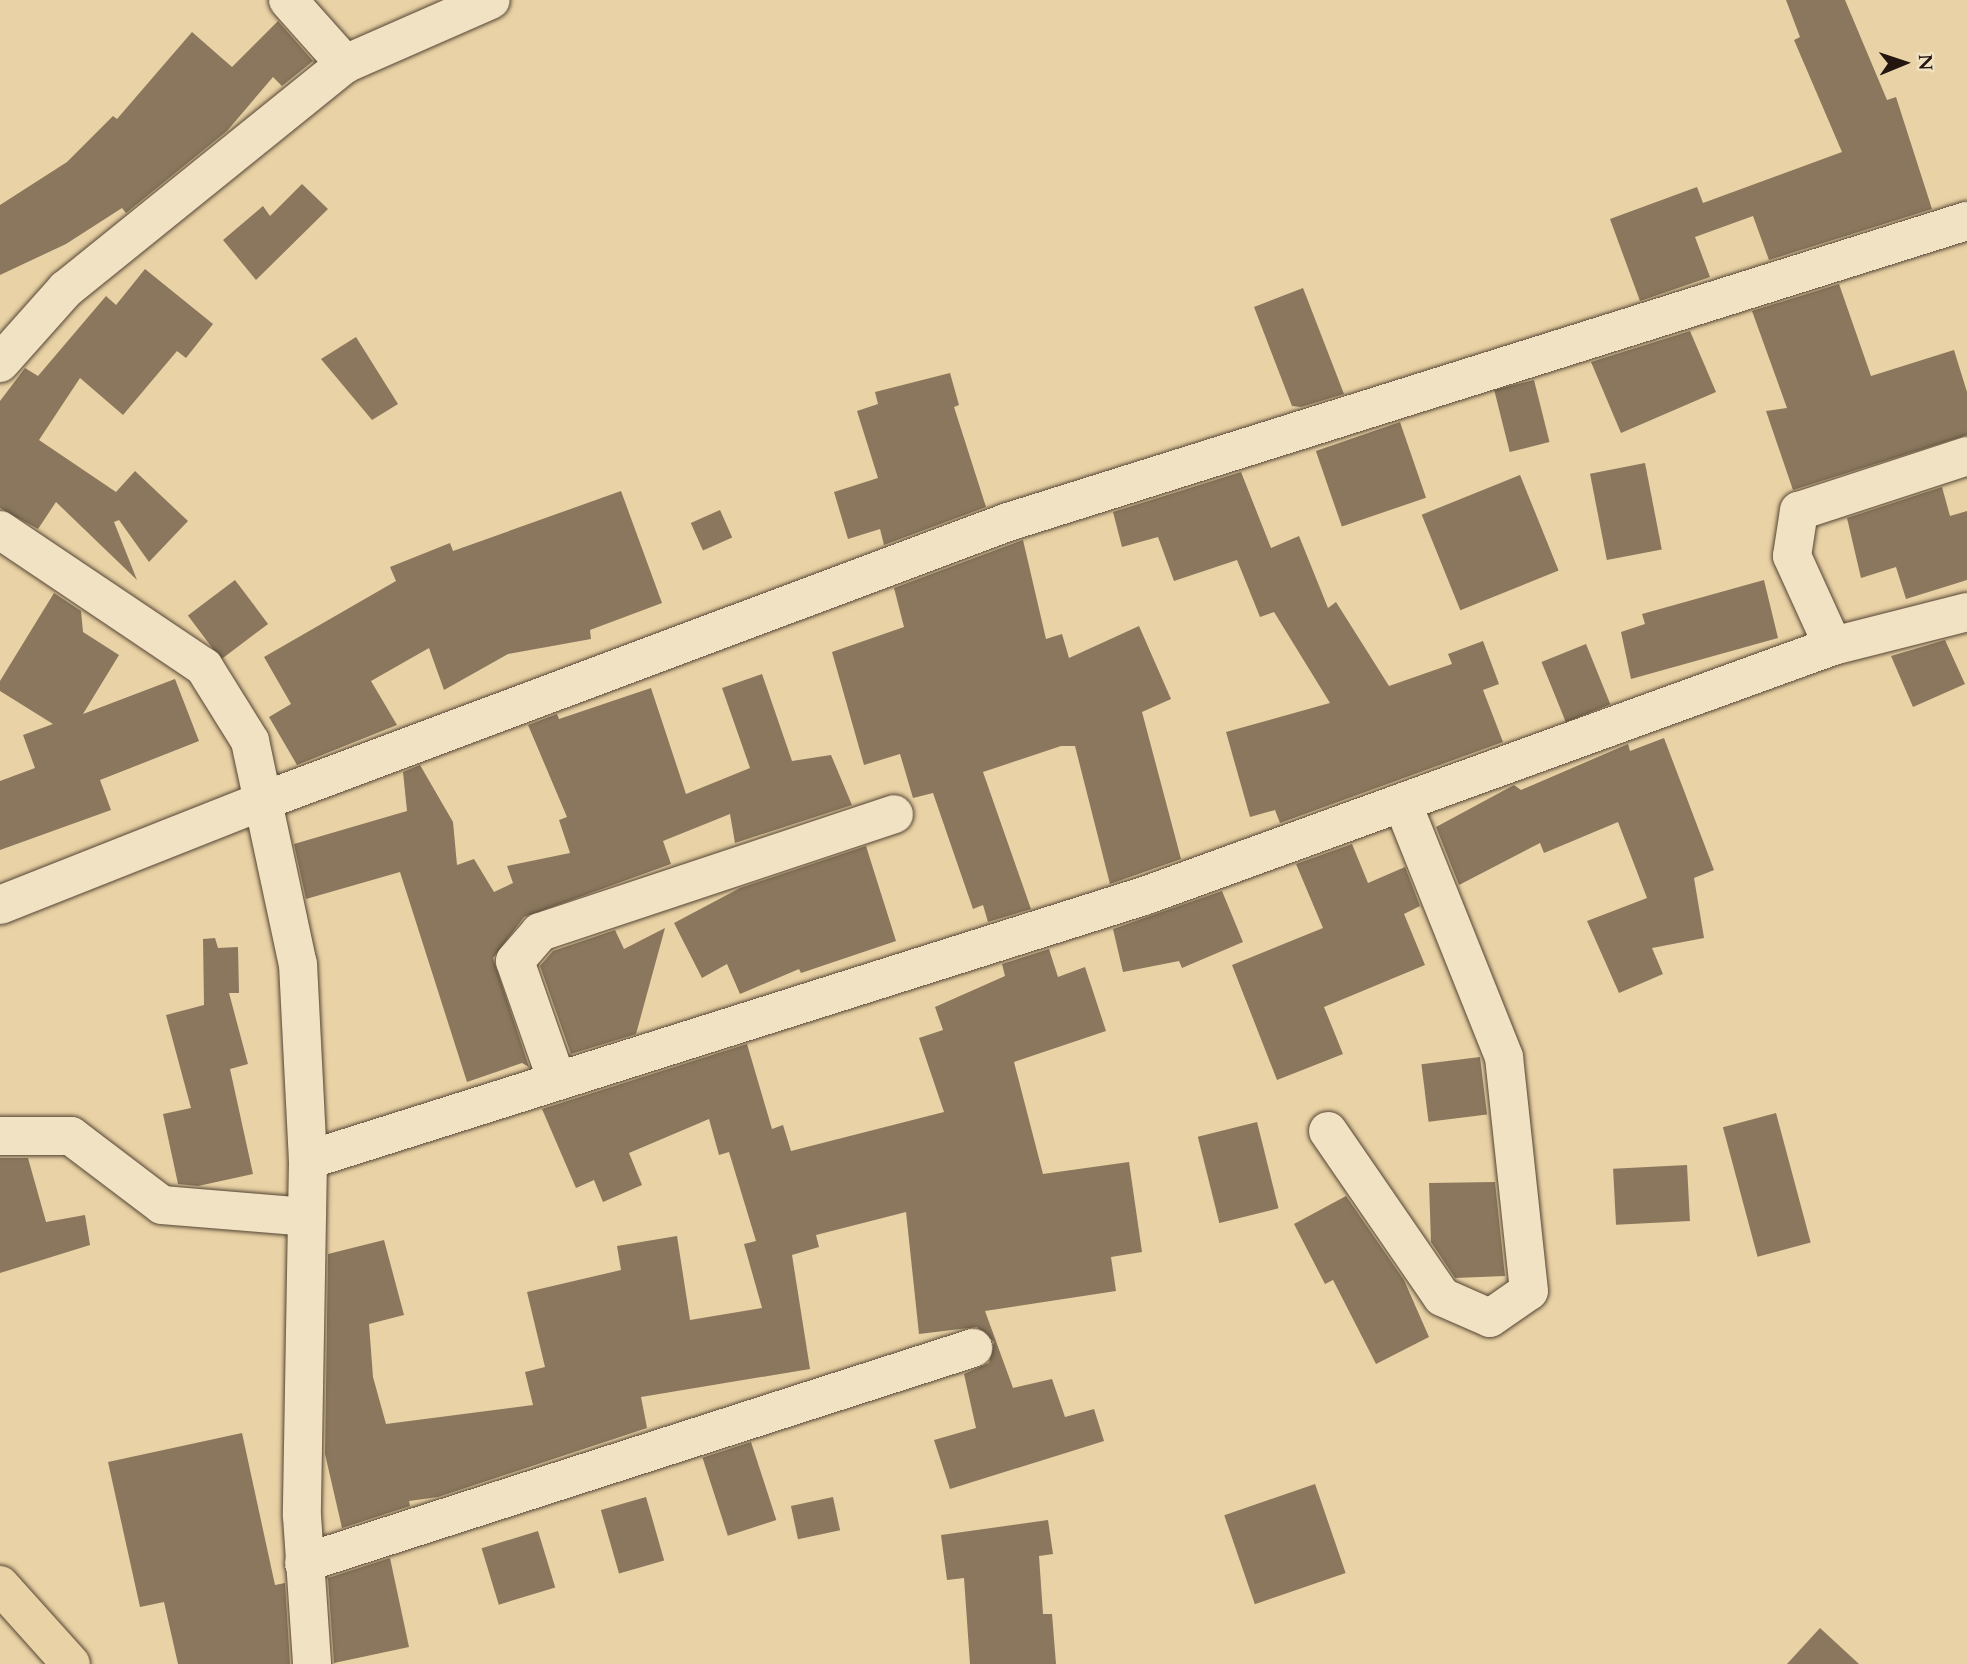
<!DOCTYPE html>
<style>
body{margin:0}
#map{position:relative;width:1967px;height:1664px;overflow:hidden;background:#e9d2a5;font-family:Cardo,serif}
div>[style]{position:absolute}
.building>*{inset:0;background:#8a775d;transform-origin:0 0}
.roads{filter:drop-shadow(0 0 2px #544434) drop-shadow(0 0 2px #544434)}
.minor>*{height:38px;margin:-19px;padding:0 19px;transform-origin:19px;border-radius:19px;background:#f1e2c4}
.major>*{height:38px;margin:-19px;padding:0 19px;transform-origin:19px;border-radius:19px;background:#e9d2a5}
span{translate:-50% -50%;white-space:nowrap;text-align:center;line-height:1.15;-webkit-text-stroke:5px #f1e2c4;paint-order:stroke}
.north{position:absolute;left:1869px;top:28px;width:70px;height:70px;-webkit-text-stroke:5px #f1e2c4;paint-order:stroke;rotate:88deg;font-size:19px;font-weight:700;line-height:28px;text-align:center;color:#23150f}
.north::after{content:'';display:block;margin:auto;width:24px;height:32px;background:#23150f;clip-path:polygon(50% 0,100% 100%,50% 72%,0 100%)}
</style>
<div id="map">
<div class="building">
<i style="clip-path:polygon(1786px 0,1845px 0,1887px 100px,1896px 97px,1932px 209px,1769px 260px,1753px 216px,1695px 237px,1710px 277px,1640px 301px,1610px 219px,1697px 187px,1703px 203px,1842px 152px,1794px 40px,1800px 37px)"></i>
<i style="clip-path:polygon(278px 21px,313px 61px,282px 86px,273px 77px,227px 131px,126px 213px,122px 208px,66px 244px,0 275px,0 205px,67px 162px,113px 116px,117px 119px,192px 32px,232px 67px)"></i>
<i style="clip-path:polygon(302px 184px,328px 209px,256px 280px,223px 240px,263px 206px,270px 216px)"></i>
<i style="clip-path:polygon(145px 269px,213px 324px,186px 358px,177px 351px,123px 415px,80px 378px,39px 440px,116px 492px,135px 471px,188px 521px,149px 562px,119px 520px,114px 522px,137px 580px,56px 502px,38px 529px,0 508px,0 401px,25px 368px,38px 376px,106px 296px,116px 305px)"></i>
<i style="clip-path:polygon(1839px 284px,1871px 376px,1954px 350px,1967px 392px,1967px 435px,1793px 490px,1766px 411px,1787px 408px,1752px 311px)"></i>
<i style="clip-path:polygon(1303px 288px,1344px 394px,1301px 407px,1292px 406px,1254px 307px)"></i>
<i style="clip-path:polygon(1690px 331px,1716px 392px,1621px 433px,1591px 362px)"></i>
<i style="clip-path:polygon(356px 337px,398px 404px,372px 420px,321px 359px)"></i>
<i style="clip-path:polygon(950px 373px,959px 405px,954px 407px,986px 507px,884px 545px,880px 529px,848px 539px,834px 492px,878px 478px,857px 411px,878px 404px,875px 392px)"></i>
<i style="left:1534px;top:380px;width:64px;height:41px;rotate:76deg"></i>
<i style="left:1400px;top:422px;width:80px;height:89px;rotate:71deg"></i>
<i style="left:1645px;top:463px;width:88px;height:56px;rotate:79deg"></i>
<i style="clip-path:polygon(1241px 472px,1271px 548px,1299px 536px,1328px 608px,1336px 602px,1389px 686px,1452px 664px,1448px 654px,1483px 641px,1499px 684px,1483px 690px,1503px 742px,1280px 823px,1275px 810px,1250px 817px,1226px 732px,1330px 703px,1274px 612px,1260px 617px,1237px 560px,1174px 581px,1158px 537px,1122px 547px,1113px 512px)"></i>
<i style="left:1520px;top:475px;width:103px;height:106px;rotate:68deg"></i>
<i style="clip-path:polygon(1942px 487px,1950px 516px,1967px 511px,1967px 580px,1906px 599px,1896px 567px,1861px 578px,1847px 518px)"></i>
<i style="clip-path:polygon(621px 491px,662px 603px,590px 630px,591px 639px,508px 654px,444px 690px,429px 648px,371px 681px,397px 725px,297px 765px,269px 717px,291px 704px,264px 657px,396px 581px,390px 567px,450px 543px,453px 551px)"></i>
<i style="left:720px;top:510px;width:30px;height:32px;rotate:66deg"></i>
<i style="clip-path:polygon(1023px 540px,1046px 639px,1062px 634px,1069px 658px,1139px 626px,1171px 699px,1142px 712px,1181px 859px,1110px 884px,1075px 746px,1061px 746px,983px 772px,1031px 909px,988px 922px,983px 905px,973px 909px,933px 793px,913px 798px,900px 754px,864px 765px,832px 652px,904px 627px,894px 588px)"></i>
<i style="left:235px;top:580px;width:55px;height:59px;rotate:53deg"></i>
<i style="clip-path:polygon(1764px 580px,1778px 638px,1631px 679px,1621px 632px,1645px 624px,1642px 614px)"></i>
<i style="clip-path:polygon(54px 593px,81px 611px,83px 632px,119px 655px,83px 714px,175px 679px,199px 741px,100px 780px,111px 810px,0 850px,0 781px,35px 768px,23px 735px,53px 724px,0 691px,0 681px)"></i>
<i style="clip-path:polygon(1945px 640px,1965px 684px,1913px 707px,1891px 656px)"></i>
<i style="left:1586px;top:644px;width:65px;height:48px;rotate:68deg"></i>
<i style="clip-path:polygon(762px 674px,792px 761px,831px 755px,852px 805px,735px 843px,730px 814px,663px 841px,671px 864px,524px 917px,493px 958px,529px 1067px,522px 1063px,467px 1082px,400px 872px,306px 899px,294px 844px,407px 811px,403px 772px,420px 765px,453px 822px,457px 865px,474px 859px,494px 892px,513px 883px,507px 866px,570px 853px,559px 820px,567px 817px,528px 725px,557px 714px,559px 719px,651px 688px,686px 794px,750px 768px,722px 688px)"></i>
<i style="clip-path:polygon(1664px 738px,1714px 870px,1694px 878px,1704px 938px,1652px 948px,1663px 974px,1619px 993px,1587px 921px,1647px 898px,1618px 822px,1544px 853px,1540px 843px,1459px 885px,1436px 827px,1514px 785px,1521px 790px,1628px 744px,1630px 751px)"></i>
<i style="clip-path:polygon(1352px 844px,1368px 883px,1405px 867px,1420px 906px,1404px 914px,1425px 965px,1324px 1007px,1343px 1054px,1277px 1080px,1232px 965px,1323px 928px,1296px 864px)"></i>
<i style="clip-path:polygon(866px 846px,896px 941px,801px 973px,799px 969px,740px 994px,727px 964px,702px 978px,674px 923px,740px 888px)"></i>
<i style="clip-path:polygon(1222px 891px,1243px 942px,1182px 968px,1179px 961px,1123px 972px,1113px 929px)"></i>
<i style="clip-path:polygon(665px 928px,636px 1034px,571px 1054px,540px 966px,553px 951px,615px 930px,624px 949px)"></i>
<i style="clip-path:polygon(215px 938px,218px 948px,238px 947px,239px 993px,229px 993px,248px 1064px,230px 1069px,253px 1174px,198px 1186px,178px 1184px,163px 1114px,191px 1108px,166px 1015px,204px 1005px,203px 939px)"></i>
<i style="clip-path:polygon(1049px 949px,1058px 977px,1085px 967px,1106px 1031px,1014px 1062px,1043px 1174px,1129px 1162px,1142px 1252px,1111px 1257px,1116px 1291px,985px 1311px,1013px 1388px,1052px 1379px,1065px 1417px,1094px 1409px,1104px 1441px,950px 1489px,934px 1440px,976px 1428px,964px 1374px,989px 1363px,994px 1342px,977px 1327px,919px 1334px,906px 1212px,816px 1235px,819px 1247px,792px 1255px,810px 1369px,641px 1397px,647px 1428px,438px 1497px,409px 1501px,410px 1506px,342px 1528px,325px 1454px,328px 1254px,384px 1240px,404px 1315px,369px 1324px,373px 1377px,386px 1424px,533px 1405px,525px 1372px,545px 1367px,527px 1292px,621px 1270px,617px 1246px,677px 1236px,690px 1320px,762px 1308px,744px 1244px,756px 1241px,729px 1152px,719px 1155px,709px 1119px,629px 1153px,642px 1185px,603px 1202px,594px 1180px,576px 1188px,542px 1109px,747px 1044px,772px 1129px,783px 1125px,791px 1151px,944px 1112px,919px 1038px,943px 1030px,935px 1007px,1005px 976px,1002px 964px)"></i>
<i style="left:1480px;top:1057px;width:58px;height:59px;rotate:83deg"></i>
<i style="left:1776px;top:1113px;width:134px;height:55px;rotate:75deg"></i>
<i style="left:1257px;top:1122px;width:89px;height:61px;rotate:76deg"></i>
<i style="clip-path:polygon(0 1158px,28px 1158px,46px 1222px,85px 1215px,90px 1245px,0 1273px)"></i>
<i style="left:1687px;top:1165px;width:56px;height:74px;rotate:87deg"></i>
<i style="clip-path:polygon(1495px 1182px,1505px 1276px,1455px 1278px,1431px 1242px,1429px 1183px)"></i>
<i style="clip-path:polygon(1346px 1196px,1404px 1280px,1429px 1337px,1376px 1364px,1333px 1280px,1325px 1284px,1294px 1224px)"></i>
<i style="clip-path:polygon(242px 1433px,275px 1585px,285px 1583px,290px 1664px,178px 1664px,164px 1602px,140px 1607px,108px 1462px)"></i>
<i style="left:751px;top:1442px;width:82px;height:51px;rotate:72deg"></i>
<i style="left:1315px;top:1484px;width:94px;height:96px;rotate:71deg"></i>
<i style="left:646px;top:1497px;width:66px;height:47px;rotate:74deg"></i>
<i style="left:833px;top:1497px;width:34px;height:43px;rotate:78deg"></i>
<i style="clip-path:polygon(1048px 1520px,1053px 1554px,1039px 1556px,1043px 1614px,1052px 1614px,1056px 1664px,970px 1664px,964px 1578px,947px 1580px,941px 1535px)"></i>
<i style="left:538px;top:1531px;width:59px;height:59px;rotate:73deg"></i>
<i style="clip-path:polygon(390px 1558px,409px 1647px,334px 1663px,328px 1578px)"></i>
<i style="clip-path:polygon(1820px 1628px,1859px 1664px,1787px 1664px)"></i>
</div>
<div class="roads">
<div class="minor">
<i style="left:288px;top:0;width:86px;rotate:48.3deg"></i>
<i style="left:0;top:363px;width:99px;rotate:-48.3deg"></i>
<i style="left:66px;top:289px;width:358px;rotate:-38.9deg"></i>
<i style="left:345px;top:64px;width:159px;rotate:-23.7deg"></i>
<i style="left:0;top:530px;width:246px;rotate:33.9deg"></i>
<i style="left:204px;top:667px;width:87px;rotate:58.1deg"></i>
<i style="left:250px;top:741px;width:228px;rotate:77.9deg"></i>
<i style="left:298px;top:964px;width:196px;rotate:87.1deg"></i>
<i style="left:308px;top:1160px;width:356px;rotate:91deg"></i>
<i style="left:302px;top:1516px;width:148px;rotate:86.1deg"></i>
<i style="left:1833px;top:646px;width:99px;rotate:-114.5deg"></i>
<i style="left:1792px;top:556px;width:46px;rotate:-81.2deg"></i>
<i style="left:1799px;top:511px;width:177px;rotate:-18.1deg"></i>
<i style="left:0;top:905px;width:283px;rotate:-21.6deg"></i>
<i style="left:263px;top:801px;width:796px;rotate:-20.53deg"></i>
<i style="left:1008px;top:522px;width:1005px;rotate:-17.43deg"></i>
<i style="left:557px;top:1081px;width:127px;rotate:-109.3deg"></i>
<i style="left:515px;top:961px;width:38px;rotate:-49deg"></i>
<i style="left:540px;top:932px;width:373px;rotate:-18.4deg"></i>
<i style="left:1328px;top:1131px;width:201px;rotate:55.5deg"></i>
<i style="left:1442px;top:1297px;width:52px;rotate:23.6deg"></i>
<i style="left:1490px;top:1318px;width:47px;rotate:-34.7deg"></i>
<i style="left:1529px;top:1291px;width:235px;rotate:-96.1deg"></i>
<i style="left:1504px;top:1057px;width:272px;rotate:-111.8deg"></i>
<i style="left:0;top:1136px;width:71px"></i>
<i style="left:71px;top:1136px;width:114px;rotate:37.2deg"></i>
<i style="left:162px;top:1205px;width:145px;rotate:4.7deg"></i>
<i style="left:308px;top:1160px;width:877px;rotate:-17.53deg"></i>
<i style="left:1144px;top:896px;width:733px;rotate:-19.94deg"></i>
<i style="left:1833px;top:646px;width:138px;rotate:-14.2deg"></i>
<i style="left:304px;top:1563px;width:703px;rotate:-17.82deg"></i>
</div>
<div class="major">
<i style="left:0;top:1585px;width:106px;rotate:48.1deg"></i>
</div>
</div>
<div class="north">N</div>
</div>
